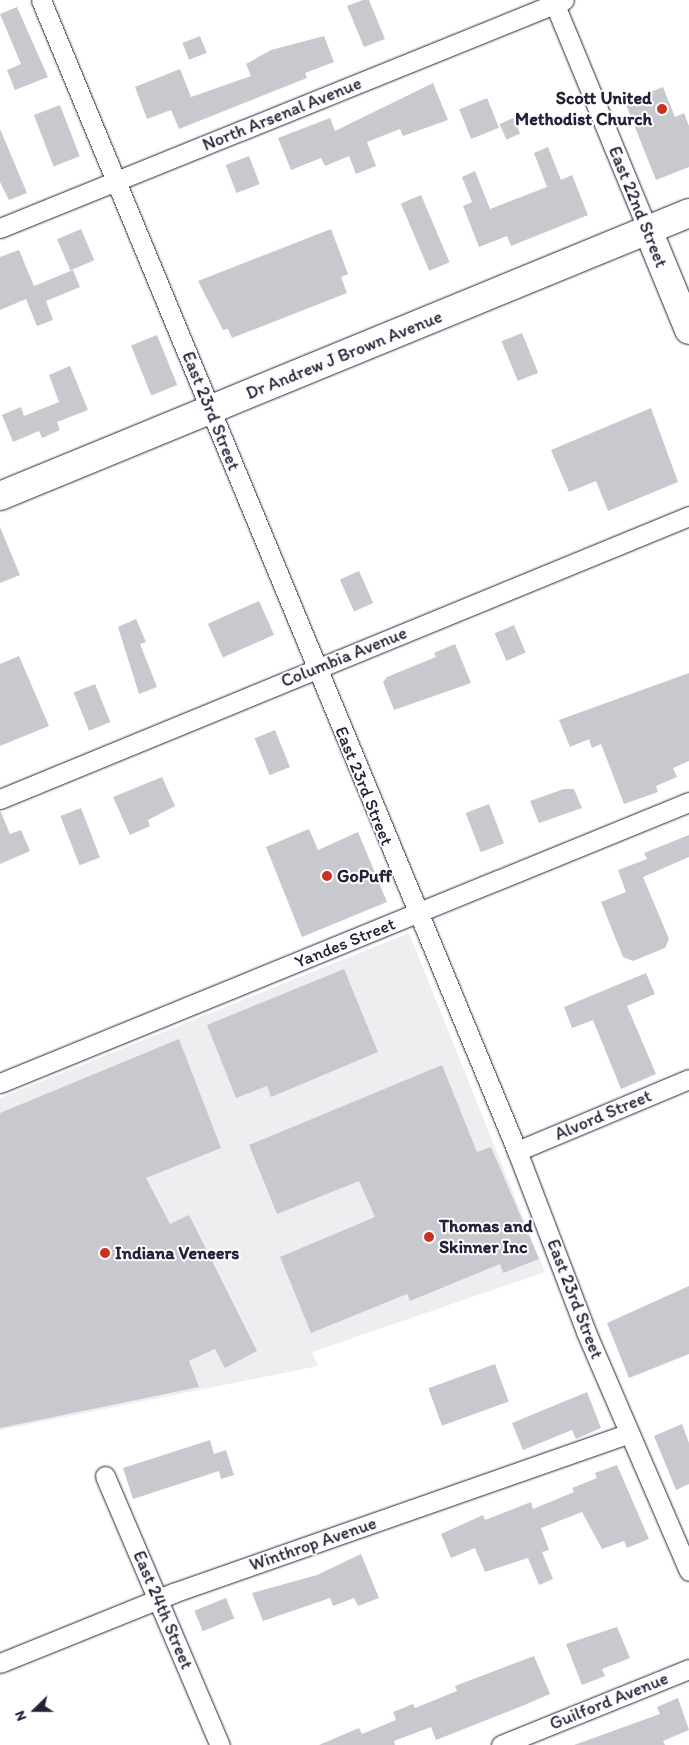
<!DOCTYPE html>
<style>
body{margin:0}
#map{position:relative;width:689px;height:1745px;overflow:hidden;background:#fff;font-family:Itim,sans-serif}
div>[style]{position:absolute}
.built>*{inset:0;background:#eeeef1}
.building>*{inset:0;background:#c8c8cf;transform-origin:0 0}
.roads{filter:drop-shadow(0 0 1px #22223b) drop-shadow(0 0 1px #22223b)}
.street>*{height:19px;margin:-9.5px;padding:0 9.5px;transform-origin:9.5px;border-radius:9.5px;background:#fff}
.secondary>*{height:28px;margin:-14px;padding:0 14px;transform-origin:14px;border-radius:14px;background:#fff}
.dots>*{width:14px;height:14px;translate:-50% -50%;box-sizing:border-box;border:2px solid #fff;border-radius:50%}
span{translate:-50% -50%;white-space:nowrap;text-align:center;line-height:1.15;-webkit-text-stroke:4px #fff;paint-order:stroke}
.poi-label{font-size:18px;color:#22223b;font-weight:700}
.right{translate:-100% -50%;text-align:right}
.left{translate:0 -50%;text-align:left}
.street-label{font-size:18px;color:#22223b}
.north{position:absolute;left:10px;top:1685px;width:50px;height:50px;-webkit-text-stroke:4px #fff;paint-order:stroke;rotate:248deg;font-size:14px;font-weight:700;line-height:20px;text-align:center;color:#22223b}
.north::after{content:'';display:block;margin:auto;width:18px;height:22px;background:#22223b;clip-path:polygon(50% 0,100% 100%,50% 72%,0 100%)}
</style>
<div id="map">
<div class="built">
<i style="clip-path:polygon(409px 933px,545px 1272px,312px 1352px,318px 1366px,0 1430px,0 1098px)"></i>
</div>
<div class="building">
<i style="clip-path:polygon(363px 0,369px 0,385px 39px,364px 47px,347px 6px)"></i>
<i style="clip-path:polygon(17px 7px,48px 77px,15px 90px,7px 70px,21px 64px,0 14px)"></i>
<i style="left:200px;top:36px;width:18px;height:19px;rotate:68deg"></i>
<i style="clip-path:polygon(324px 36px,334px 62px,305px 73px,307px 78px,179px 129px,171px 110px,147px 119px,135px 87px,180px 69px,191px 97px,251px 76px,246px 64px,271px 50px)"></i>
<i style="clip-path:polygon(433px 83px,448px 120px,403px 136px,400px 129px,367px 142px,376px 166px,356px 174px,349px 156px,325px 166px,321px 158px,291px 170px,278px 138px,330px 118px,335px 131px)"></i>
<i style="clip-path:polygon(663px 87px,675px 117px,684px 113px,689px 126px,689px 167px,656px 180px,625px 102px)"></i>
<i style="left:487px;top:98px;width:32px;height:30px;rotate:68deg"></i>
<i style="left:60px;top:105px;width:55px;height:28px;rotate:69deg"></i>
<i style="left:513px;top:118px;width:17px;height:15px;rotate:65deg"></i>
<i style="clip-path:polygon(0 129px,27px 193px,9px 200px,0 182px)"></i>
<i style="clip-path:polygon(548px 147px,561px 180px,572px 175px,588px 215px,511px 246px,507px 236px,479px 247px,463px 206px,472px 202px,462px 177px,475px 171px,490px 209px,547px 187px,534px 153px)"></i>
<i style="left:249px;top:156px;width:30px;height:25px;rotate:69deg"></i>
<i style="left:421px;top:195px;width:73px;height:22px;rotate:67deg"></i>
<i style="left:81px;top:229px;width:34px;height:26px;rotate:67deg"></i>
<i style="clip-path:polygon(331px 229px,348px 274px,341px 277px,347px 293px,232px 338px,228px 329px,223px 330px,198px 281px)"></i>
<i style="clip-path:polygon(19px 250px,34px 286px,73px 270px,80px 287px,46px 301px,53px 320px,37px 326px,26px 299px,0 310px,0 257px)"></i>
<i style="left:522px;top:333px;width:43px;height:22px;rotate:68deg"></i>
<i style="left:157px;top:335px;width:54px;height:28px;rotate:68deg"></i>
<i style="clip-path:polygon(70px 366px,88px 410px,57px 422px,60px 430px,42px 438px,39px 431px,13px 442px,2px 415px,21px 407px,24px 416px,59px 402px,49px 375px)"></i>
<i style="clip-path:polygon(651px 408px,678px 482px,608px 511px,596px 481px,569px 492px,551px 450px)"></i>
<i style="clip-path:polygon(0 527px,20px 575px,0 583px)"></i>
<i style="left:359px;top:571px;width:35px;height:21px;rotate:66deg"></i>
<i style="left:259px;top:601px;width:37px;height:56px;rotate:66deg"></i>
<i style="clip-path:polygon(136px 619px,146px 642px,140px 644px,157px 687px,139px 694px,118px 627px)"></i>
<i style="left:514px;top:625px;width:30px;height:21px;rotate:67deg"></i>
<i style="clip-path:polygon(455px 644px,471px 683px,394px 710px,383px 682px,387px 677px,436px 657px,434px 653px)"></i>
<i style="clip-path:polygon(19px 656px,49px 726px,0 746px,0 664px)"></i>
<i style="clip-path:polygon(689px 673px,689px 761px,673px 768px,677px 777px,656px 786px,658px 792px,624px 804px,601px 744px,592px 748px,589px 739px,570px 747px,559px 720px)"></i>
<i style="left:95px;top:684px;width:41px;height:23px;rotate:68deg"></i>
<i style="left:275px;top:730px;width:40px;height:22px;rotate:68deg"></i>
<i style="clip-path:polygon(162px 777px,175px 806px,148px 820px,150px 826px,130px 835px,113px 797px)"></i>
<i style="clip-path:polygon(564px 789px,574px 789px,582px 808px,539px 823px,530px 801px)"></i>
<i style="left:489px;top:804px;width:42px;height:25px;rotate:69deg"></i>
<i style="left:81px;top:808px;width:53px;height:22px;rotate:69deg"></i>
<i style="clip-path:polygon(0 810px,10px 834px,21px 830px,30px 851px,0 864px)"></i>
<i style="clip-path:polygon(309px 829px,318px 850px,358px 832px,387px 902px,302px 937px,266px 847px)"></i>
<i style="clip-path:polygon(689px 835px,689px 857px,643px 877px,669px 939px,665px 948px,633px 961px,623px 957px,601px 902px,626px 892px,618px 870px,647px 859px,644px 853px)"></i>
<i style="clip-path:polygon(344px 969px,378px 1052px,271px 1097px,267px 1086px,236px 1098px,207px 1025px)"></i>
<i style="clip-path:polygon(646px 973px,655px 994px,627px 1006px,656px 1074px,621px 1089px,593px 1020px,572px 1028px,564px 1007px)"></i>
<i style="clip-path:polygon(179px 1039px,221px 1148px,146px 1178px,170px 1224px,189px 1215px,257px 1351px,225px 1368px,215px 1349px,189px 1361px,199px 1387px,0 1428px,0 1113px)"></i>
<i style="clip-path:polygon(442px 1065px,477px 1152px,491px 1147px,539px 1259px,503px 1273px,500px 1264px,410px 1301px,407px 1294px,311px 1333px,280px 1257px,375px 1217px,359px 1181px,277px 1214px,249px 1145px)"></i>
<i style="clip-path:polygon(689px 1286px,689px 1354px,629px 1378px,607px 1323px)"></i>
<i style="left:495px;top:1364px;width:40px;height:71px;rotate:70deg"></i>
<i style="clip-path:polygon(587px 1392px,601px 1428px,576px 1439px,572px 1430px,523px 1450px,512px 1423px)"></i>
<i style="clip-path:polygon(682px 1424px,689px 1443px,689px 1484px,676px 1490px,654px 1436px)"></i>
<i style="clip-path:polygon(210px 1440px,214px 1454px,226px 1450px,234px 1475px,221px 1479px,219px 1471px,133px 1499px,123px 1468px)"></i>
<i style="clip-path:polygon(617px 1465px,649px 1539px,627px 1548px,624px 1541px,602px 1549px,582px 1512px,541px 1528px,549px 1550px,542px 1552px,553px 1579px,539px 1585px,528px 1558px,485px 1572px,475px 1548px,451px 1558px,441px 1534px,483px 1515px,485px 1520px,531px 1502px,533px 1509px,574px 1492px,572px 1488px,597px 1478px,595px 1473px)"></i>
<i style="clip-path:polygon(361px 1554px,379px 1598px,358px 1606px,354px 1598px,333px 1606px,330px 1598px,263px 1621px,252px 1593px,317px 1575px)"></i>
<i style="left:226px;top:1598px;width:22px;height:34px;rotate:68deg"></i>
<i style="clip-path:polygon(617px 1627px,630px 1658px,602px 1669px,605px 1676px,582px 1685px,566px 1644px)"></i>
<i style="clip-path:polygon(534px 1656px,550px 1694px,522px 1706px,436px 1740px,431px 1727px,394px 1741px,395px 1745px,319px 1745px,359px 1728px,362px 1734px,396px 1720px,393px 1712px,413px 1704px,415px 1708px,457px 1691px,455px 1686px)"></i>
<i style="clip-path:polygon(678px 1698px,689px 1730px,663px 1741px,665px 1745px,574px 1745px,660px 1714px,657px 1707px)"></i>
</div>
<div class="roads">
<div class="street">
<i style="left:41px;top:0;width:1246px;rotate:67.53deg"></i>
<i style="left:517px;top:1151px;width:194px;rotate:69.1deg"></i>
<i style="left:586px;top:1332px;width:260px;rotate:66.7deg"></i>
<i style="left:553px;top:0;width:249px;rotate:67.6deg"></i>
<i style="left:0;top:228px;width:608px;rotate:-22.01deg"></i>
<i style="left:0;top:799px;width:745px;rotate:-22.33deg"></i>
<i style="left:0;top:1083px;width:744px;rotate:-22.19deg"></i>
<i style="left:517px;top:1151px;width:186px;rotate:-22.7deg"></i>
<i style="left:105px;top:1476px;width:293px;rotate:66.9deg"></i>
<i style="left:0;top:1663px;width:187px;rotate:-22deg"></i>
<i style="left:173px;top:1593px;width:482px;rotate:-19.3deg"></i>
<i style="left:501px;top:1745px;width:203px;rotate:-22deg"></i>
</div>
<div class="secondary">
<i style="left:648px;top:230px;width:108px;rotate:67.7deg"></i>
<i style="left:0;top:496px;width:745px;rotate:-22.33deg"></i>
</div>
</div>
<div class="dots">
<i style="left:662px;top:109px;background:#c8321e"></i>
<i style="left:327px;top:876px;background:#c8321e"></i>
<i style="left:429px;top:1237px;background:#c8321e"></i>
<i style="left:105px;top:1253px;background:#c8321e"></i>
</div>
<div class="poi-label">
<span class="right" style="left:652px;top:109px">Scott United<br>Methodist Church</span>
<span class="left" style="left:337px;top:876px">GoPuff</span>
<span class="left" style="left:439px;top:1237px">Thomas and<br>Skinner Inc</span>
<span class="left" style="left:115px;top:1253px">Indiana Veneers</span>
</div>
<div class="street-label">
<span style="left:282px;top:114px;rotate:-22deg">North Arsenal Avenue</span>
<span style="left:638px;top:207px;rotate:68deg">East 22nd Street</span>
<span style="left:344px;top:355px;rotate:-22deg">Dr Andrew J Brown Avenue</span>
<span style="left:211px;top:411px;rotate:68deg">East 23rd Street</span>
<span style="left:344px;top:657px;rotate:-22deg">Columbia Avenue</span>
<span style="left:364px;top:786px;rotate:68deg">East 23rd Street</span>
<span style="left:345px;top:943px;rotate:-22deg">Yandes Street</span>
<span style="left:603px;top:1115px;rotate:-23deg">Alvord Street</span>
<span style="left:575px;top:1299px;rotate:69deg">East 23rd Street</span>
<span style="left:313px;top:1544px;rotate:-19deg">Winthrop Avenue</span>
<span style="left:163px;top:1610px;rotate:67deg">East 24th Street</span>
<span style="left:609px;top:1701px;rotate:-22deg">Guilford Avenue</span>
</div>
<div class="north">N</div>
</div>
